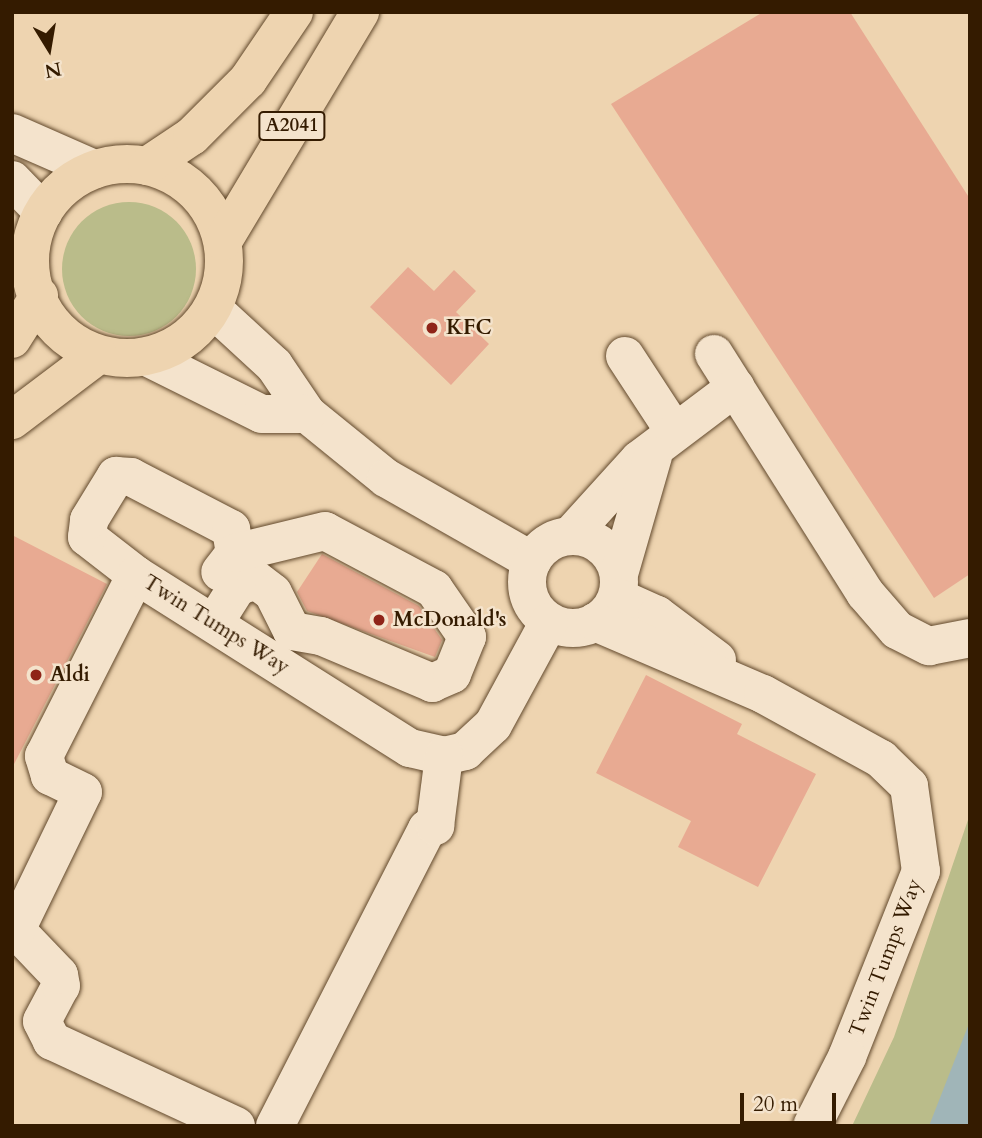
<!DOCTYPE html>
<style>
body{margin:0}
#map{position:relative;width:982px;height:1138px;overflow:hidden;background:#eed4b0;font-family:Cardo,serif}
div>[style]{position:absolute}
.green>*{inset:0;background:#babc8a}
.round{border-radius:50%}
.water>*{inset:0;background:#a0b5b8}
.building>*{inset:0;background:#e8aa92}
.roads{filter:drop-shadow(0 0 2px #62492c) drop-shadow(0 0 2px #62492c)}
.minor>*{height:38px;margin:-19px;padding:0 19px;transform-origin:19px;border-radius:19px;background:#f4e3cc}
.minor>.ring{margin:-19px;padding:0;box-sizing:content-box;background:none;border:38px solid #f4e3cc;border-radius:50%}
.major>*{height:38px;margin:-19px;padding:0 19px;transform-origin:19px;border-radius:19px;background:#eed4b0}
.major>.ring{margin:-19px;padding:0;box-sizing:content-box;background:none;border:38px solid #eed4b0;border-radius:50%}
.dots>*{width:19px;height:19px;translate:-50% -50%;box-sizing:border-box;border:4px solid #f4e3cc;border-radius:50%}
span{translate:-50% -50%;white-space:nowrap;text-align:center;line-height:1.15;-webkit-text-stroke:5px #f4e3cc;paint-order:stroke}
.shield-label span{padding:2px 5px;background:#f4e3cc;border:2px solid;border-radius:5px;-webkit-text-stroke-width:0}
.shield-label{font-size:19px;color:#341b00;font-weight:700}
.poi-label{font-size:21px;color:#341b00;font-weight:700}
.left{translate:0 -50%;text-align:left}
.street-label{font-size:21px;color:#341b00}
.frame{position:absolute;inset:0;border:14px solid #341b00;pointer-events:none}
.north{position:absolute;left:14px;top:14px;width:70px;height:70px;-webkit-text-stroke:5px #f4e3cc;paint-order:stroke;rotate:169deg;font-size:19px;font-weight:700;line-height:28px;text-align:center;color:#341b00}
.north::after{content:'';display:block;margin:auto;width:24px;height:32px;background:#341b00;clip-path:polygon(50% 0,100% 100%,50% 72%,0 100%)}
.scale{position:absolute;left:740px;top:1093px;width:96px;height:32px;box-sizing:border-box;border:4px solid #341b00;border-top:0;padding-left:9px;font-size:21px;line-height:24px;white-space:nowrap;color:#341b00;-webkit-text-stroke:5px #f4e3cc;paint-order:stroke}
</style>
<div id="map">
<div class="green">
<i class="round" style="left:62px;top:202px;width:134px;height:134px"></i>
<i style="clip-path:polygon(970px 814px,970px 1126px,852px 1126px,894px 1037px)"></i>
</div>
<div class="water">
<i style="clip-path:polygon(970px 1021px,970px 1126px,929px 1126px)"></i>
</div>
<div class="building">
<i style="clip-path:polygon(763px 12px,850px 12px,970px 199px,970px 574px,934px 598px,611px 104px)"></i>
<i style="clip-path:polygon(408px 267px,434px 291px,454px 270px,476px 291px,456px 312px,489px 344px,451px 385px,370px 307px)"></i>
<i style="clip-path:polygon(12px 535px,107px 584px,12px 768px)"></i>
<i style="clip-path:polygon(322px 554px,419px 606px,442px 640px,435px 657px,307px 611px,297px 592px)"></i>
<i style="clip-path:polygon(646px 675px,742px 724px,737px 734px,816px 774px,758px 887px,678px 847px,691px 821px,596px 773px)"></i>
</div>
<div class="roads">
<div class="minor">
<i style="left:12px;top:133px;width:90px;rotate:23.7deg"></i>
<i style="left:12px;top:180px;width:45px;rotate:45.9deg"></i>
<i style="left:213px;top:309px;width:83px;rotate:42.6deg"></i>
<i style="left:274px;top:365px;width:59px;rotate:56deg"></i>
<i style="left:307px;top:414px;width:102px;rotate:39deg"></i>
<i style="left:386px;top:478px;width:168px;rotate:29.6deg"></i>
<i style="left:714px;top:354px;width:283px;rotate:57.7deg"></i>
<i style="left:865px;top:593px;width:49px;rotate:49.1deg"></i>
<i style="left:897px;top:630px;width:36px;rotate:27deg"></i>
<i style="left:929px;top:646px;width:42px;rotate:-11deg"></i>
<i style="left:625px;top:356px;width:90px;rotate:56.8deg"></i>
<i style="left:147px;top:357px;width:128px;rotate:26.4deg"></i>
<i style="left:262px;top:414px;width:45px"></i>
<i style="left:570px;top:536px;width:103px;rotate:-47.8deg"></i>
<i style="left:639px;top:460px;width:121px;rotate:-37deg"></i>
<i class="ring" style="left:527px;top:536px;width:54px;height:54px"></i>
<i style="left:619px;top:574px;width:123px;rotate:-73.9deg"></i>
<i style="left:136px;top:575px;width:62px;rotate:-142.2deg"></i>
<i style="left:87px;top:537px;width:17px;rotate:-83deg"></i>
<i style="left:89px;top:520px;width:52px;rotate:-58.5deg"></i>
<i style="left:116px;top:476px;width:15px;rotate:4deg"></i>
<i style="left:131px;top:477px;width:113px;rotate:27.5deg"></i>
<i style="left:231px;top:529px;width:24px;rotate:81deg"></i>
<i style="left:235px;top:553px;width:24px;rotate:128deg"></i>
<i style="left:617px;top:597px;width:44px;rotate:24.2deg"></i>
<i style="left:657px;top:615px;width:75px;rotate:36.9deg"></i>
<i style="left:215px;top:622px;width:41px;rotate:-57.8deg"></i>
<i style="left:237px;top:587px;width:20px;rotate:-20deg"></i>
<i style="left:256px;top:580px;width:21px;rotate:37deg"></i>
<i style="left:273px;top:593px;width:42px;rotate:63.4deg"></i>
<i style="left:292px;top:631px;width:29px;rotate:10deg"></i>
<i style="left:321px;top:636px;width:121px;rotate:22.9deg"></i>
<i style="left:432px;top:683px;width:22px;rotate:-24deg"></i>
<i style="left:452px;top:674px;width:40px;rotate:-68deg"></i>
<i style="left:467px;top:637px;width:58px;rotate:-124.5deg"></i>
<i style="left:434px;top:589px;width:123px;rotate:-152deg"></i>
<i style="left:325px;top:531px;width:93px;rotate:166.3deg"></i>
<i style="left:595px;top:622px;width:183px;rotate:23.2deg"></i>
<i style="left:763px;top:694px;width:135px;rotate:28.8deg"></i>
<i style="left:881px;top:759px;width:39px;rotate:44deg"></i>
<i style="left:909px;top:786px;width:86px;rotate:82deg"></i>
<i style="left:921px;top:871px;width:200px;rotate:111.7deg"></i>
<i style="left:847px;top:1057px;width:77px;rotate:116.9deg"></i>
<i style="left:236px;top:1126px;width:203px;rotate:-155.2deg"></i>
<i style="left:52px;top:1041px;width:22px;rotate:-117deg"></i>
<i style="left:42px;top:1021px;width:40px;rotate:-62deg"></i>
<i style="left:61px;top:986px;width:11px;rotate:-100deg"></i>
<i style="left:59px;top:975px;width:62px;rotate:-133.7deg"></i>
<i style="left:16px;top:930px;width:153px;rotate:-64.1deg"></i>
<i style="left:83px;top:792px;width:37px;rotate:-154deg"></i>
<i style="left:50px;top:776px;width:21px;rotate:-107deg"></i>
<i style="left:44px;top:756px;width:203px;rotate:-63.1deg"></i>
<i style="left:136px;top:575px;width:324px;rotate:32.3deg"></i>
<i style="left:410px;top:748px;width:35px;rotate:13deg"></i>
<i style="left:444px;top:756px;width:22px;rotate:-13deg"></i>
<i style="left:465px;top:751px;width:38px;rotate:-43deg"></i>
<i style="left:493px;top:725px;width:117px;rotate:-61.5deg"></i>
<i style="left:275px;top:1126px;width:334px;rotate:-62.9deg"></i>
<i style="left:427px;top:829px;width:9px;rotate:-21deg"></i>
<i style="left:435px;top:826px;width:71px;rotate:-82.7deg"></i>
</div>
<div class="major">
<i class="ring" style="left:30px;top:164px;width:156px;height:156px"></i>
<i style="left:147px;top:166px;width:54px;rotate:-33.7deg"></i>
<i style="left:192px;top:136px;width:79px;rotate:-45deg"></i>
<i style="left:248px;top:80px;width:82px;rotate:-55.9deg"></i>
<i style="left:223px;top:241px;width:267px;rotate:-59.1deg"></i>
<i style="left:12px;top:339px;width:51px;rotate:-57.9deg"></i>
<i style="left:12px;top:420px;width:108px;rotate:-37.1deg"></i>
</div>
</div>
<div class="dots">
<i style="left:432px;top:328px;background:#8f2418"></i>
<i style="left:379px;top:620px;background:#8f2418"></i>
<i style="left:36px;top:675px;background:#8f2418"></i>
</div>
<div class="shield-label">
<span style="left:292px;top:126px">A2041</span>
</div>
<div class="poi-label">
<span class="left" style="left:446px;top:328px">KFC</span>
<span class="left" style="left:393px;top:620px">McDonald's</span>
<span class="left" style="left:50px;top:675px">Aldi</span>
</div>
<div class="street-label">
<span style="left:216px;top:625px;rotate:32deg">Twin Tumps Way</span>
<span style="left:886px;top:958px;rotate:-69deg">Twin Tumps Way</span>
</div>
<div class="frame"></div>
<div class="north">N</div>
<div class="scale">20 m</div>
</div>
